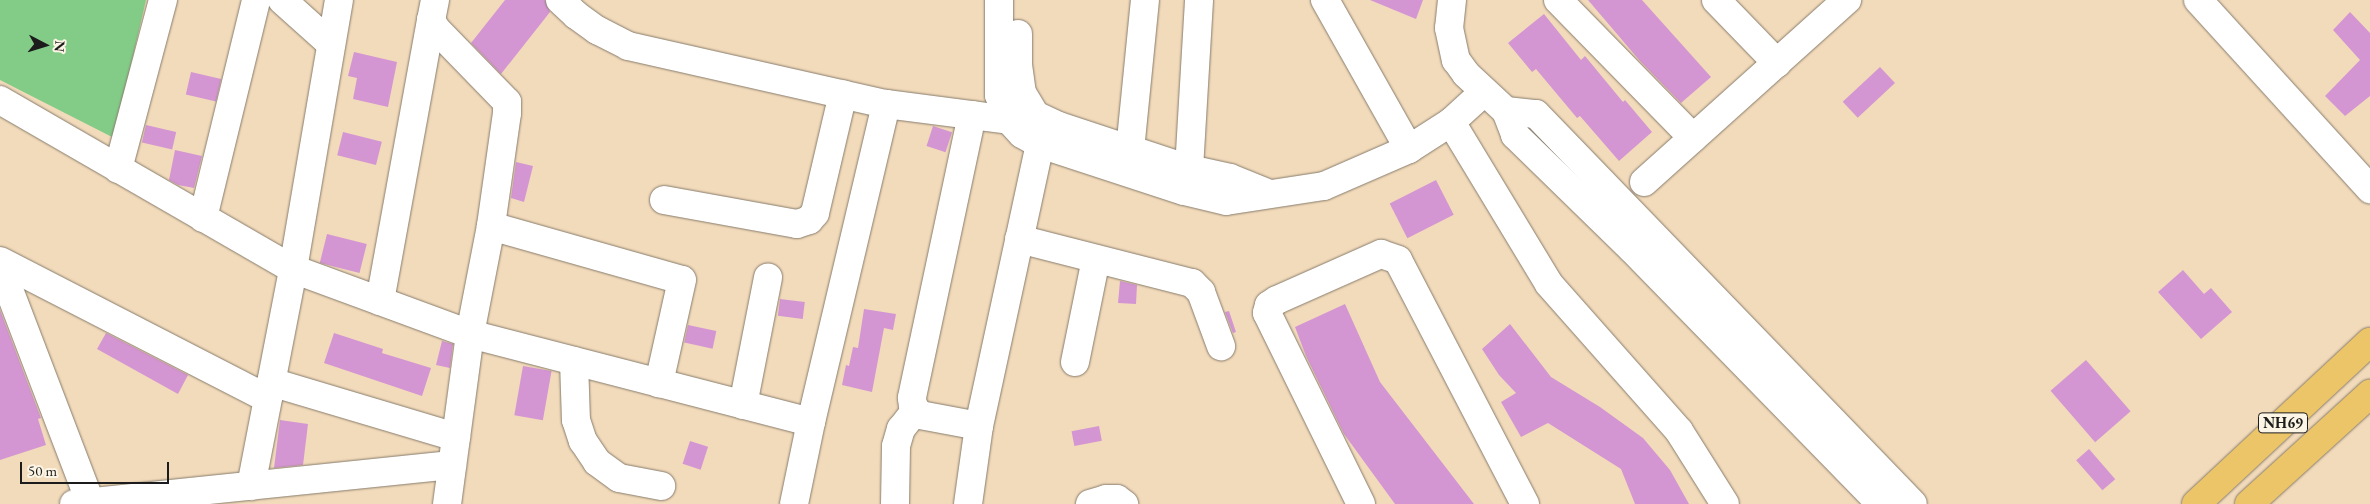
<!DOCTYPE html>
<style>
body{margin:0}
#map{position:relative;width:2370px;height:504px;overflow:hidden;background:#f2dbbb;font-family:"EB Garamond",serif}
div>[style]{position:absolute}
.green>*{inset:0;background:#83cc88}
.building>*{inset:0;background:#d496d2;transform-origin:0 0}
.roads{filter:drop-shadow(0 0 1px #877c6c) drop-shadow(0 0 1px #877c6c)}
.minor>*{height:28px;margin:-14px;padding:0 14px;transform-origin:14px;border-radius:14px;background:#fff}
.highway>*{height:28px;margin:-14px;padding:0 14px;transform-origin:14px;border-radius:14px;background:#edc569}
span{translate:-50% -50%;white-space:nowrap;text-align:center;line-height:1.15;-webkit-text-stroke:5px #fcf5e5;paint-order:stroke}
.shield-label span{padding:1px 4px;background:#fcf5e5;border:1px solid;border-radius:4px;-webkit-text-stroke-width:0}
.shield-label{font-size:15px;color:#1c1c1c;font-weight:700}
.north{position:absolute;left:20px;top:20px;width:50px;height:50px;-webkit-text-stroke:4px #fcf5e5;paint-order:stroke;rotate:95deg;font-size:14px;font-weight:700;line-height:20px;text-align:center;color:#1c1c1c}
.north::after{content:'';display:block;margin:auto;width:18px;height:22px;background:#1c1c1c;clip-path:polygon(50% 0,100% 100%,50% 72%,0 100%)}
.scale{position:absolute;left:20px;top:462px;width:149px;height:22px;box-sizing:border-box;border:2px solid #1c1c1c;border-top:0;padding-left:6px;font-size:15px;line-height:18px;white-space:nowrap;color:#1c1c1c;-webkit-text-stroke:4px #fcf5e5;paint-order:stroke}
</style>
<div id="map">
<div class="green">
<i style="clip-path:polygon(0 0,146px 0,114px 138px,0 80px)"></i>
</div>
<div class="building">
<i style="clip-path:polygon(505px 0,545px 0,550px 12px,501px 74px,471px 43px)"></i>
<i style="clip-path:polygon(1370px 0,1423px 0,1416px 19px)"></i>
<i style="clip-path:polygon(1588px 0,1642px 0,1711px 77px,1681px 103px,1640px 61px)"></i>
<i style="clip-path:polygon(2350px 12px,2370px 33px,2370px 96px,2345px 116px,2325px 96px,2360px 60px,2333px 30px)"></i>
<i style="clip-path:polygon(1544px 14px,1581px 60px,1585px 56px,1623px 102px,1625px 100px,1652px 132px,1619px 161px,1580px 116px,1577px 118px,1536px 69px,1532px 72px,1508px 43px)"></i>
<i style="clip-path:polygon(354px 52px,397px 62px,388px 107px,353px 99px,357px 78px,348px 76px)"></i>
<i style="left:1880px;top:67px;width:22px;height:51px;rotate:47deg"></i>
<i style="left:191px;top:72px;width:31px;height:23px;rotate:13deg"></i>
<i style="left:146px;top:125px;width:31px;height:18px;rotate:13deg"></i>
<i style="left:933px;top:126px;width:20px;height:21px;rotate:18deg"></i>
<i style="left:343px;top:132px;width:40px;height:24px;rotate:14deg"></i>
<i style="clip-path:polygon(175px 150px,202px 156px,194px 188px,178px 185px,169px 180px)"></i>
<i style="clip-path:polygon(516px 162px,533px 166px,524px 202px,511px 198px)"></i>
<i style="left:1436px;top:180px;width:39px;height:52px;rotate:63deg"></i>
<i style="left:327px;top:234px;width:41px;height:30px;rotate:14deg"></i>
<i style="clip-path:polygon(2183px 270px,2204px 294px,2211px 288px,2232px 312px,2201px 339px,2158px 292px)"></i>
<i style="clip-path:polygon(1120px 281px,1137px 285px,1136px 304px,1118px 303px)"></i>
<i style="left:780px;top:299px;width:25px;height:17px;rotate:7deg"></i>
<i style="clip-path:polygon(1345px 304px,1380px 382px,1474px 504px,1395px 504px,1344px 434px,1306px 356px,1295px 327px)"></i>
<i style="clip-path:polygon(864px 309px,896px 314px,893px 330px,884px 328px,872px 392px,842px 385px,846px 365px,849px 366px,853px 347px,858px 348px)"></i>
<i style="clip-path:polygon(0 310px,41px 418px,38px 419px,46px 445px,0 460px)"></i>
<i style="clip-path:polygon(1229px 311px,1236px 332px,1233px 333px,1225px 312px)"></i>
<i style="clip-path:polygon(1510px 324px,1551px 377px,1600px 407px,1643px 438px,1670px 470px,1689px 504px,1635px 504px,1621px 469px,1548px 423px,1521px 437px,1501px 402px,1516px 393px,1499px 375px,1482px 349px)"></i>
<i style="left:688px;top:325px;width:29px;height:18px;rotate:12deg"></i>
<i style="clip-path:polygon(106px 333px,188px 375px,178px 394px,97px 349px)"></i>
<i style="clip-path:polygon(334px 333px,383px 349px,382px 353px,431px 368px,422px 396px,324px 363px)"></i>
<i style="clip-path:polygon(442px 341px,453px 344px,450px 368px,436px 365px)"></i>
<i style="left:2086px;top:360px;width:68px;height:47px;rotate:49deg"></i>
<i style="left:523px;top:366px;width:29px;height:50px;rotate:10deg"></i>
<i style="clip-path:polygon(280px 420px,308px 424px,303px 465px,274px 468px)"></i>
<i style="left:1099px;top:426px;width:15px;height:28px;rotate:79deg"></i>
<i style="left:690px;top:441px;width:19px;height:24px;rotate:18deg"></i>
<i style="left:2089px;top:449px;width:40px;height:17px;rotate:49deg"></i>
</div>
<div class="roads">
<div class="minor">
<i style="left:282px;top:0;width:66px;rotate:41.9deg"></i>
<i style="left:435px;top:0;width:20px;rotate:101deg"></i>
<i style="left:431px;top:20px;width:10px;rotate:61deg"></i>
<i style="left:436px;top:29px;width:102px;rotate:45.8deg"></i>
<i style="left:507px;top:102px;width:11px;rotate:90deg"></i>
<i style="left:507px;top:113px;width:114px;rotate:98.1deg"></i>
<i style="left:491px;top:226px;width:110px;rotate:101deg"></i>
<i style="left:470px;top:334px;width:172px;rotate:97.7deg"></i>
<i style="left:560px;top:0;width:22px;rotate:43deg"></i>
<i style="left:576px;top:15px;width:26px;rotate:36deg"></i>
<i style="left:597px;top:30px;width:35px;rotate:27deg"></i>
<i style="left:628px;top:46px;width:264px;rotate:12.7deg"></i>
<i style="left:886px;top:104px;width:124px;rotate:7.4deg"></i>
<i style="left:1009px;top:120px;width:26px;rotate:-11deg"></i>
<i style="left:999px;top:0;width:95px;rotate:90deg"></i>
<i style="left:999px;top:95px;width:27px;rotate:68deg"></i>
<i style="left:1009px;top:120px;width:19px;rotate:47deg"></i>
<i style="left:1022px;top:134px;width:21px;rotate:29deg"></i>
<i style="left:1040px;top:144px;width:151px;rotate:18.1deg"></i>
<i style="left:1184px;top:191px;width:43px;rotate:13.4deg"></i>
<i style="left:1226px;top:201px;width:99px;rotate:-8.7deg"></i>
<i style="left:1324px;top:186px;width:93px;rotate:-23.5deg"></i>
<i style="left:1409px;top:149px;width:50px;rotate:-32.7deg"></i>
<i style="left:1451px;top:122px;width:45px;rotate:-42.3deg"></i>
<i style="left:1325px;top:0;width:171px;rotate:60.6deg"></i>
<i style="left:1452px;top:0;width:28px;rotate:96deg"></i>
<i style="left:1449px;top:28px;width:33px;rotate:78deg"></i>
<i style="left:1456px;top:60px;width:17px;rotate:54deg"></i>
<i style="left:1466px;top:74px;width:54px;rotate:42.8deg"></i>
<i style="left:1506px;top:111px;width:26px;rotate:69deg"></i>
<i style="left:1515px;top:135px;width:163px;rotate:44.3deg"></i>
<i style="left:1632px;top:249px;width:356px;rotate:45.7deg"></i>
<i style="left:1558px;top:0;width:193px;rotate:45.6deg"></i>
<i style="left:1716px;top:0;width:88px;rotate:45.9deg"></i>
<i style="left:2198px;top:0;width:256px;rotate:47.7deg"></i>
<i style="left:1018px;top:34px;width:31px;rotate:90deg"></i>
<i style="left:1018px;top:65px;width:28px;rotate:82deg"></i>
<i style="left:1022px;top:93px;width:26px;rotate:59deg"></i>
<i style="left:1035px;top:115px;width:26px;rotate:25deg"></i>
<i style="left:1059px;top:126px;width:137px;rotate:18.3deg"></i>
<i style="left:1189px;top:169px;width:42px;rotate:12.4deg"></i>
<i style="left:1230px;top:178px;width:40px;rotate:22deg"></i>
<i style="left:0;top:100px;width:338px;rotate:30deg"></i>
<i style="left:293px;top:269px;width:189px;rotate:20.2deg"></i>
<i style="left:470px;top:334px;width:352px;rotate:14.5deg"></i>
<i style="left:1506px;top:111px;width:30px;rotate:6deg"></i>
<i style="left:1536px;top:114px;width:542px;rotate:45.97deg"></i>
<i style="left:972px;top:115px;width:289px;rotate:102deg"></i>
<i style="left:912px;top:398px;width:8px;rotate:83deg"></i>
<i style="left:913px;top:406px;width:11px;rotate:52deg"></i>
<i style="left:920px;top:415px;width:60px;rotate:10.6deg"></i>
<i style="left:1451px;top:122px;width:189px;rotate:58.8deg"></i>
<i style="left:1549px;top:284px;width:196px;rotate:48.5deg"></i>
<i style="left:1679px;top:431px;width:86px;rotate:57.8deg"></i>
<i style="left:1130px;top:150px;width:151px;rotate:-84.3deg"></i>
<i style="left:118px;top:169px;width:175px;rotate:-75.1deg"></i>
<i style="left:1644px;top:182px;width:273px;rotate:-41.9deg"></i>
<i style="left:1185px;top:185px;width:16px;rotate:-76deg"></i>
<i style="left:1189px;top:169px;width:169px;rotate:-86.6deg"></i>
<i style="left:664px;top:200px;width:135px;rotate:10.2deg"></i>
<i style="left:797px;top:224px;width:13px;rotate:-18deg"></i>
<i style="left:809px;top:220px;width:9px;rotate:-49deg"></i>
<i style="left:815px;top:213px;width:122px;rotate:-76.8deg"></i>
<i style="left:203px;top:218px;width:224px;rotate:-76.3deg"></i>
<i style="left:491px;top:226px;width:198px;rotate:15.8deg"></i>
<i style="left:682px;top:280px;width:106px;rotate:102.6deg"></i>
<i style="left:1019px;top:239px;width:179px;rotate:14.3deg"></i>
<i style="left:1192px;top:283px;width:13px;rotate:45deg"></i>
<i style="left:1201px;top:292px;width:58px;rotate:69.7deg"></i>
<i style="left:0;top:261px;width:301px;rotate:27.2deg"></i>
<i style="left:0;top:266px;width:253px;rotate:69.1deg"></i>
<i style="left:380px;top:301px;width:286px;rotate:-79.7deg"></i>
<i style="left:574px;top:361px;width:59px;rotate:88.1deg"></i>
<i style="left:576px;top:420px;width:22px;rotate:72deg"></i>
<i style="left:583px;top:441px;width:25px;rotate:56deg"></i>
<i style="left:597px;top:462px;width:27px;rotate:36deg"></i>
<i style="left:619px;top:478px;width:43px;rotate:10.8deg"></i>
<i style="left:1075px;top:362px;width:105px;rotate:-78.5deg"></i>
<i style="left:271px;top:382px;width:193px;rotate:16.6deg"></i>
<i style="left:743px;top:405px;width:130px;rotate:-78.9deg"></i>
<i style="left:251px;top:486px;width:221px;rotate:-79deg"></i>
<i style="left:293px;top:269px;width:273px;rotate:-80.3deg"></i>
<i style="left:74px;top:504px;width:380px;rotate:-5.9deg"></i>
<i style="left:794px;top:504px;width:84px;rotate:-78.3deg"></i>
<i style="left:811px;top:422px;width:327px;rotate:-76.7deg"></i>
<i style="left:895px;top:504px;width:58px;rotate:-89deg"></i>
<i style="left:896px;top:446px;width:18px;rotate:-74deg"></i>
<i style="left:901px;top:429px;width:23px;rotate:-52deg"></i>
<i style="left:968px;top:504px;width:79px;rotate:-82deg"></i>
<i style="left:979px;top:426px;width:289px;rotate:-77.8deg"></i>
<i style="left:1090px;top:504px;width:17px;rotate:-17deg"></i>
<i style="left:1106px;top:499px;width:11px"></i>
<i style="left:1117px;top:499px;width:9px;rotate:36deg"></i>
<i style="left:1361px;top:504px;width:213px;rotate:-116.2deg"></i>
<i style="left:1267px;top:313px;width:8px;rotate:-76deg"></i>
<i style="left:1269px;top:305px;width:9px;rotate:-32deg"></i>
<i style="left:1277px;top:300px;width:114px;rotate:-23.9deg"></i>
<i style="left:1381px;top:254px;width:18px;rotate:19deg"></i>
<i style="left:1398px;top:260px;width:275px;rotate:62.5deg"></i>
</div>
<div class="highway">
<i style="left:2196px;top:504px;width:238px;rotate:-43deg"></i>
<i style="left:2249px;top:504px;width:164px;rotate:-42.3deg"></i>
</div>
</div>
<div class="shield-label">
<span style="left:2283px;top:423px">NH69</span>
</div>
<div class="north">N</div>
<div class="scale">50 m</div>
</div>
